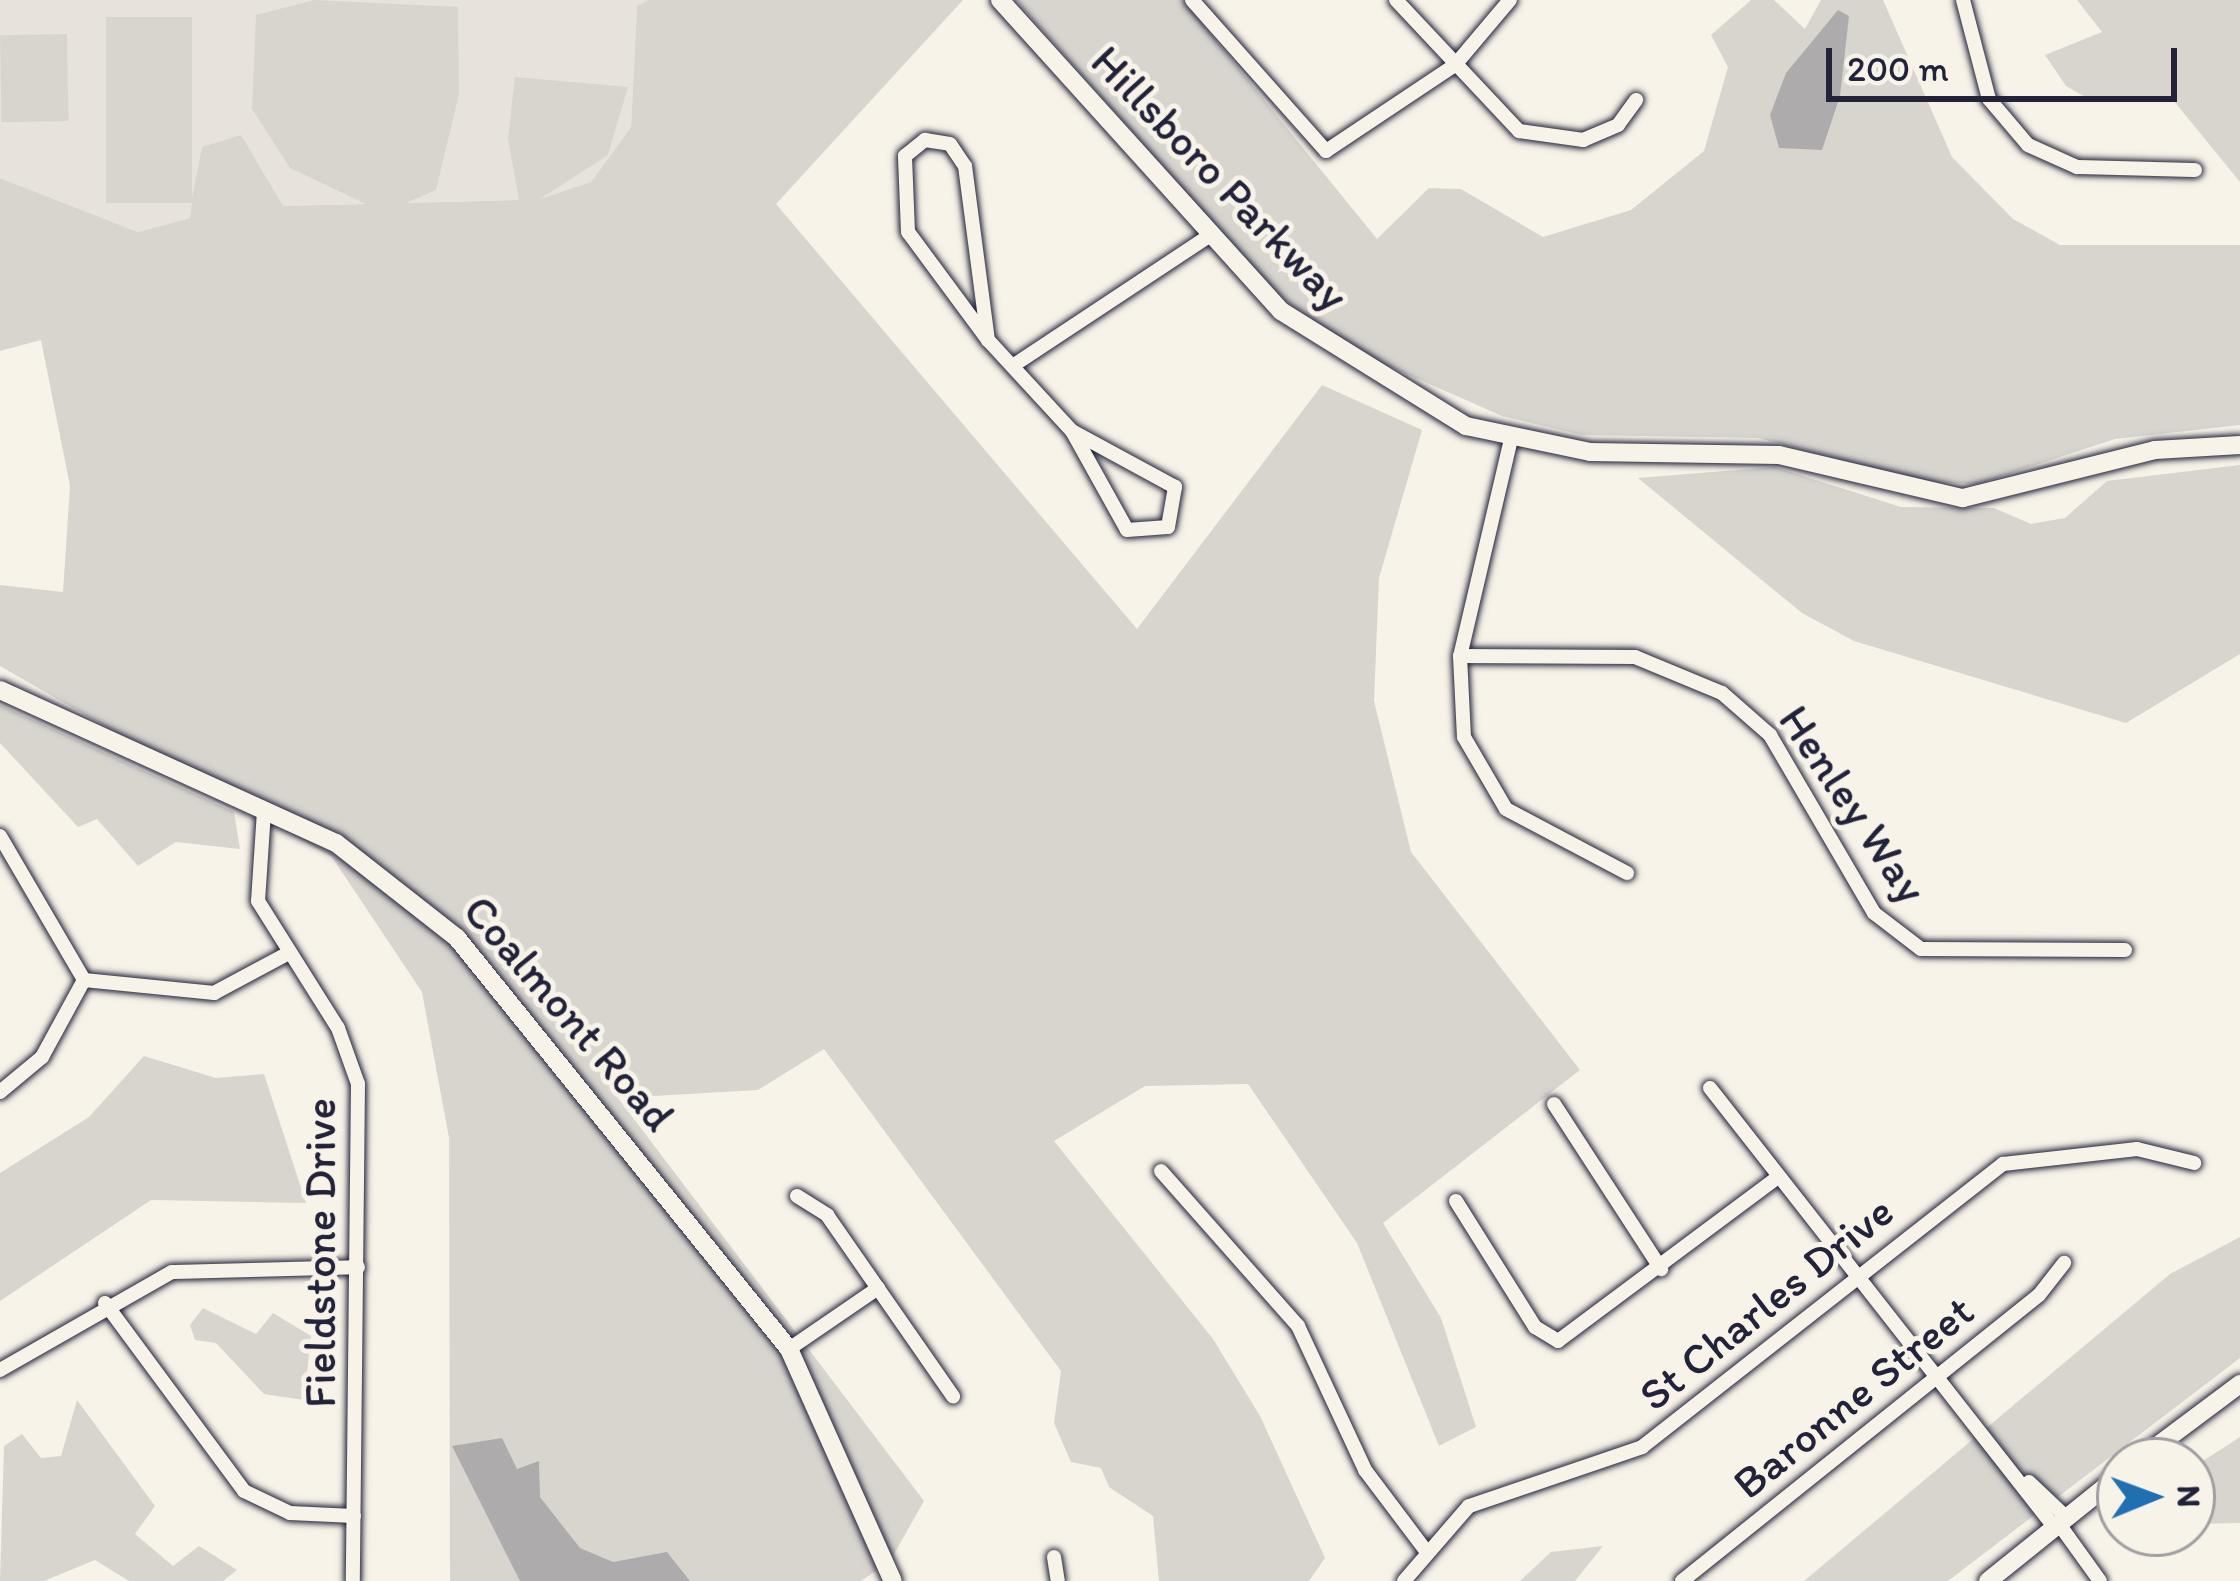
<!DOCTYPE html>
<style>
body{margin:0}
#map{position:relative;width:2240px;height:1581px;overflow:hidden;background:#f7f3e8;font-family:Itim,sans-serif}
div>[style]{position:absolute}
.built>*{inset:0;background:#e7e3db}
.green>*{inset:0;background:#d8d5cf;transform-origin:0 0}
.water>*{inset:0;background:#aeabad}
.roads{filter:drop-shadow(0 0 3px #22223b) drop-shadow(0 0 3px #22223b)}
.street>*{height:14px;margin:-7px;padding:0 7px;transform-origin:7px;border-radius:7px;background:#f7f3e8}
.secondary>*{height:18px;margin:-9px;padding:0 9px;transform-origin:9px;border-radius:9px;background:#f7f3e8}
span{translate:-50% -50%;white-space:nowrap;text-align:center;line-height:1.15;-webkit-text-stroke:10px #f7f3e8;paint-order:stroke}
.street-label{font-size:45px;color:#22223b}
.north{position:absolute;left:2096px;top:1437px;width:120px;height:120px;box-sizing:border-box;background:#f7f3e8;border:3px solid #a29fa3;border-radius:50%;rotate:89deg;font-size:33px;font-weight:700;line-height:48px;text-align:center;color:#22223b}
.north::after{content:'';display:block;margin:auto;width:42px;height:54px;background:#1f6fb2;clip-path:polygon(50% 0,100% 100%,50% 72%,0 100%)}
.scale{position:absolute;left:1826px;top:48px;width:351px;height:54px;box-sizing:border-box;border:6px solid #22223b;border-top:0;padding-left:15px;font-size:36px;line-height:42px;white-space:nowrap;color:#22223b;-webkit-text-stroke:9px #f7f3e8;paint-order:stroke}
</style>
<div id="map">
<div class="built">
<i style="clip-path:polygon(0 0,649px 0,637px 7px,631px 127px,591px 182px,562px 199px,283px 206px,202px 147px,190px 218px,138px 232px,0 178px)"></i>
</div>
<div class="green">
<i style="clip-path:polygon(314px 0,458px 7px,459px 94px,436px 190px,406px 203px,519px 200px,508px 139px,515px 77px,628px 87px,608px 155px,540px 199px,591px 182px,631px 127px,637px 6px,649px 0,963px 0,776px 204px,1137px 629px,1322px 385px,1422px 430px,1379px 578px,1374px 701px,1411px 852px,1580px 1070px,1383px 1223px,1441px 1318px,1476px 1427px,1439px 1446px,1357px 1243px,1248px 1084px,1145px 1086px,1054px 1141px,1213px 1339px,1260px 1416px,1325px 1558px,1309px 1581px,1159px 1581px,1153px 1516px,1109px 1487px,1101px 1468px,1071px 1462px,1054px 1423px,1061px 1371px,824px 1049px,758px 1090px,618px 1098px,924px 1501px,890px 1561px,861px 1581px,450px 1581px,449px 1138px,422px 992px,332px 857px,0 666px,0 585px,63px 592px,70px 486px,41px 340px,0 351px,0 178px,138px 232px,190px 218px,192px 203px,106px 203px,106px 17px,192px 17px,192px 198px,202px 147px,241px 135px,283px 206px,366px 204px,290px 168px,252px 109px,256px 15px)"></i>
<i style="clip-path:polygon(1016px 0,1183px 0,1377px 239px,1429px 188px,1461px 189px,1543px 237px,1631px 210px,1704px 151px,1728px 67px,1711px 35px,1751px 0,1774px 0,1805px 29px,1821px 0,1883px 0,1952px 157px,2013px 219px,2060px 245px,2240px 245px,2240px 425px,2115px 439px,1978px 484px,1924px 482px,1758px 438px,1582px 435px,1502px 416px,1350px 349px,1273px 291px)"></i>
<i style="clip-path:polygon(2077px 0,2240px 0,2240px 182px,2173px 100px,2087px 98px,2066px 86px,2045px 55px,2102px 32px)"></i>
<i style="left:67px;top:34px;width:87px;height:67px;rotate:89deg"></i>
<i style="clip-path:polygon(2240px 465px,2240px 654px,2126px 723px,1854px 641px,1802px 613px,1638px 478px,1775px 467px,1901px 507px,1994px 508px,2031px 524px,2065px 518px,2107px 481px)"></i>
<i style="clip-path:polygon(0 705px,234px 812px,240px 849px,176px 842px,138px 866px,97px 819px,78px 827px,0 743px)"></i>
<i style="clip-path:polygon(144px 1056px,216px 1078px,264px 1074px,306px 1203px,151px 1200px,0 1301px,0 1173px,89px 1117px)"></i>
<i style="clip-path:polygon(2240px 1237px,2240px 1358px,1948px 1581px,1804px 1581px,2170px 1274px)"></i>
<i style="clip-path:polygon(203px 1308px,256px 1334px,273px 1313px,311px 1336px,304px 1400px,264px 1394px,216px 1343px,195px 1340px,190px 1325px)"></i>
<i style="clip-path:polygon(77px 1400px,155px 1506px,135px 1534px,173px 1566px,199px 1546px,237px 1570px,223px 1581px,129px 1581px,95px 1560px,44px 1581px,0 1581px,4px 1446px,22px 1434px,41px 1458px,61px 1456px)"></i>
<i style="clip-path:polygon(2240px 1437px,2240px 1523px,2192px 1524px,2192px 1468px)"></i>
<i style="clip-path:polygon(1603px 1546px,1575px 1581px,1520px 1581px,1551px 1552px)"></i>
</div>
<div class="water">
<i style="clip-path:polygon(1838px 10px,1849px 16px,1840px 96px,1822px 150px,1779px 148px,1770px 115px,1786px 73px)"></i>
<i style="clip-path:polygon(502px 1438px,517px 1469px,539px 1461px,540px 1497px,580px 1548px,613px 1562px,667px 1552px,690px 1581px,520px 1581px,452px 1446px)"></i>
</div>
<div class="roads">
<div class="street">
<i style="left:1192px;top:0;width:202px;rotate:48.4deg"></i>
<i style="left:1326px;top:151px;width:155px;rotate:-33.7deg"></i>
<i style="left:1455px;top:65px;width:85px;rotate:-49.8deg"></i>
<i style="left:1396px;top:0;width:180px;rotate:46.8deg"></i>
<i style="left:1519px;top:131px;width:65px;rotate:8deg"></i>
<i style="left:1583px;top:140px;width:38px;rotate:-23deg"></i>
<i style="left:1618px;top:125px;width:31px;rotate:-54deg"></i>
<i style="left:1963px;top:0;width:102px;rotate:75.3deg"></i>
<i style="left:1989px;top:99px;width:60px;rotate:49.7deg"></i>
<i style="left:2028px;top:145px;width:54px;rotate:24.2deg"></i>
<i style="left:2077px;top:167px;width:118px;rotate:1.5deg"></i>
<i style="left:988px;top:340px;width:134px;rotate:-126.5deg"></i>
<i style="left:908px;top:232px;width:76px;rotate:-92.3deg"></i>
<i style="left:905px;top:156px;width:26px;rotate:-39deg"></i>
<i style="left:925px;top:140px;width:25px;rotate:9deg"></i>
<i style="left:950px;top:144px;width:27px;rotate:56deg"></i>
<i style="left:965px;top:166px;width:176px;rotate:82.5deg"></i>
<i style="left:988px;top:340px;width:124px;rotate:47.3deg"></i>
<i style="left:1072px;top:431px;width:113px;rotate:60.9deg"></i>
<i style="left:1127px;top:530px;width:41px;rotate:-4.2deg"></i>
<i style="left:1168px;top:527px;width:41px;rotate:-80.1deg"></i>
<i style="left:1175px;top:487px;width:117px;rotate:-151.5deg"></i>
<i style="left:1014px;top:365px;width:234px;rotate:-33.5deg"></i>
<i style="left:1511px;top:439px;width:223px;rotate:103.2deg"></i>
<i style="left:1460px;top:656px;width:81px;rotate:87.2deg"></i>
<i style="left:1464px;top:737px;width:83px;rotate:59.7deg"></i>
<i style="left:1506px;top:809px;width:137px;rotate:27.9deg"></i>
<i style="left:1460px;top:656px;width:175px;rotate:0.3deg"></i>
<i style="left:1635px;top:657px;width:94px;rotate:22.5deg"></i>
<i style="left:1722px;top:693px;width:64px;rotate:41.2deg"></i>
<i style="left:1770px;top:735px;width:206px;rotate:59.7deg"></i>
<i style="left:1874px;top:913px;width:59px;rotate:37.5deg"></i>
<i style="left:1921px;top:949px;width:204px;rotate:0.3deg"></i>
<i style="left:264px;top:811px;width:90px;rotate:93.8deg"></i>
<i style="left:258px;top:901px;width:150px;rotate:57.8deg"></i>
<i style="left:338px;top:1028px;width:59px;rotate:70.3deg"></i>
<i style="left:358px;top:1084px;width:497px;rotate:90.6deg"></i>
<i style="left:0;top:836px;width:167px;rotate:59.7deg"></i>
<i style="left:84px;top:980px;width:131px;rotate:5.7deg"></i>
<i style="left:214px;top:993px;width:81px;rotate:-28.2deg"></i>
<i style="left:1710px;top:1088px;width:559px;rotate:51.9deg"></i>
<i style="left:0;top:1092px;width:55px;rotate:-39.8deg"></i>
<i style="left:42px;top:1057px;width:88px;rotate:-61.4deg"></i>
<i style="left:1554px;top:1104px;width:197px;rotate:57deg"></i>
<i style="left:1161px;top:1171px;width:207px;rotate:48.5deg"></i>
<i style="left:1298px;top:1326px;width:159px;rotate:65deg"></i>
<i style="left:1365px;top:1470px;width:101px;rotate:53deg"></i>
<i style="left:797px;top:1196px;width:36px;rotate:32deg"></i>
<i style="left:827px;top:1215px;width:221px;rotate:55.2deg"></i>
<i style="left:1456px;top:1201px;width:149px;rotate:57.9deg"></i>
<i style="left:1535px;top:1327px;width:27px;rotate:31deg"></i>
<i style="left:1558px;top:1341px;width:274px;rotate:-36.7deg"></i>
<i style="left:105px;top:1303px;width:234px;rotate:53.5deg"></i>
<i style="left:244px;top:1491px;width:51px;rotate:25.6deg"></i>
<i style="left:290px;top:1513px;width:64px;rotate:2.7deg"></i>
<i style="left:789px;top:1349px;width:108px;rotate:-34.4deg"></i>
<i style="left:0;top:1370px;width:198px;rotate:-29.7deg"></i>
<i style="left:172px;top:1272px;width:186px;rotate:-1.5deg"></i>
<i style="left:2029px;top:1482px;width:52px;rotate:43.5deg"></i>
<i style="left:2059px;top:1524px;width:70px;rotate:54.3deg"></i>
<i style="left:1054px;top:1557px;width:24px;rotate:81deg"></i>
<i style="left:1404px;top:1581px;width:99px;rotate:-49.1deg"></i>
<i style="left:1469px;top:1506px;width:183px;rotate:-18.8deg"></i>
<i style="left:1642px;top:1447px;width:459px;rotate:-38.1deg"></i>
<i style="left:2003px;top:1164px;width:135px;rotate:-6.4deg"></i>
<i style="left:2137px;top:1149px;width:59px;rotate:13.8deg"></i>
<i style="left:1682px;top:1581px;width:457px;rotate:-38.7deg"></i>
<i style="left:2039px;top:1295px;width:41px;rotate:-52deg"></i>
</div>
<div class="secondary">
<i style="left:1000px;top:0;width:419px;rotate:47.9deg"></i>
<i style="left:1281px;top:311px;width:218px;rotate:31.9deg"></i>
<i style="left:1466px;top:426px;width:127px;rotate:11.8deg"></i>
<i style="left:1590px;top:452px;width:189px;rotate:0.9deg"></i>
<i style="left:1779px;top:455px;width:189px;rotate:13.2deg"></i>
<i style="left:1963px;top:498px;width:198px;rotate:-14deg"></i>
<i style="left:2155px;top:450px;width:85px;rotate:-3.4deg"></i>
<i style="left:0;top:690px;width:369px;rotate:24.5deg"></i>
<i style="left:336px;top:843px;width:154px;rotate:38.1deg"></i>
<i style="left:457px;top:938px;width:528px;rotate:51.07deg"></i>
<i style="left:789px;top:1349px;width:254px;rotate:65.9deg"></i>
<i style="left:2137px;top:1461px;width:129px;rotate:-36.8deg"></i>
<i style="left:1988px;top:1581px;width:169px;rotate:-38.8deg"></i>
</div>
</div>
<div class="street-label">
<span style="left:1220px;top:178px;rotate:46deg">Hillsboro Parkway</span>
<span style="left:1853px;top:804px;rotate:56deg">Henley Way</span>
<span style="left:569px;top:1013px;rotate:49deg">Coalmont Road</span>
<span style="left:320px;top:1253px;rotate:-90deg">Fieldstone Drive</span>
<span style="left:1766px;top:1303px;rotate:-39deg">St Charles Drive</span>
<span style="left:1853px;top:1397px;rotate:-39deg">Baronne Street</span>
</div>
<div class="north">N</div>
<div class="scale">200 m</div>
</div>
